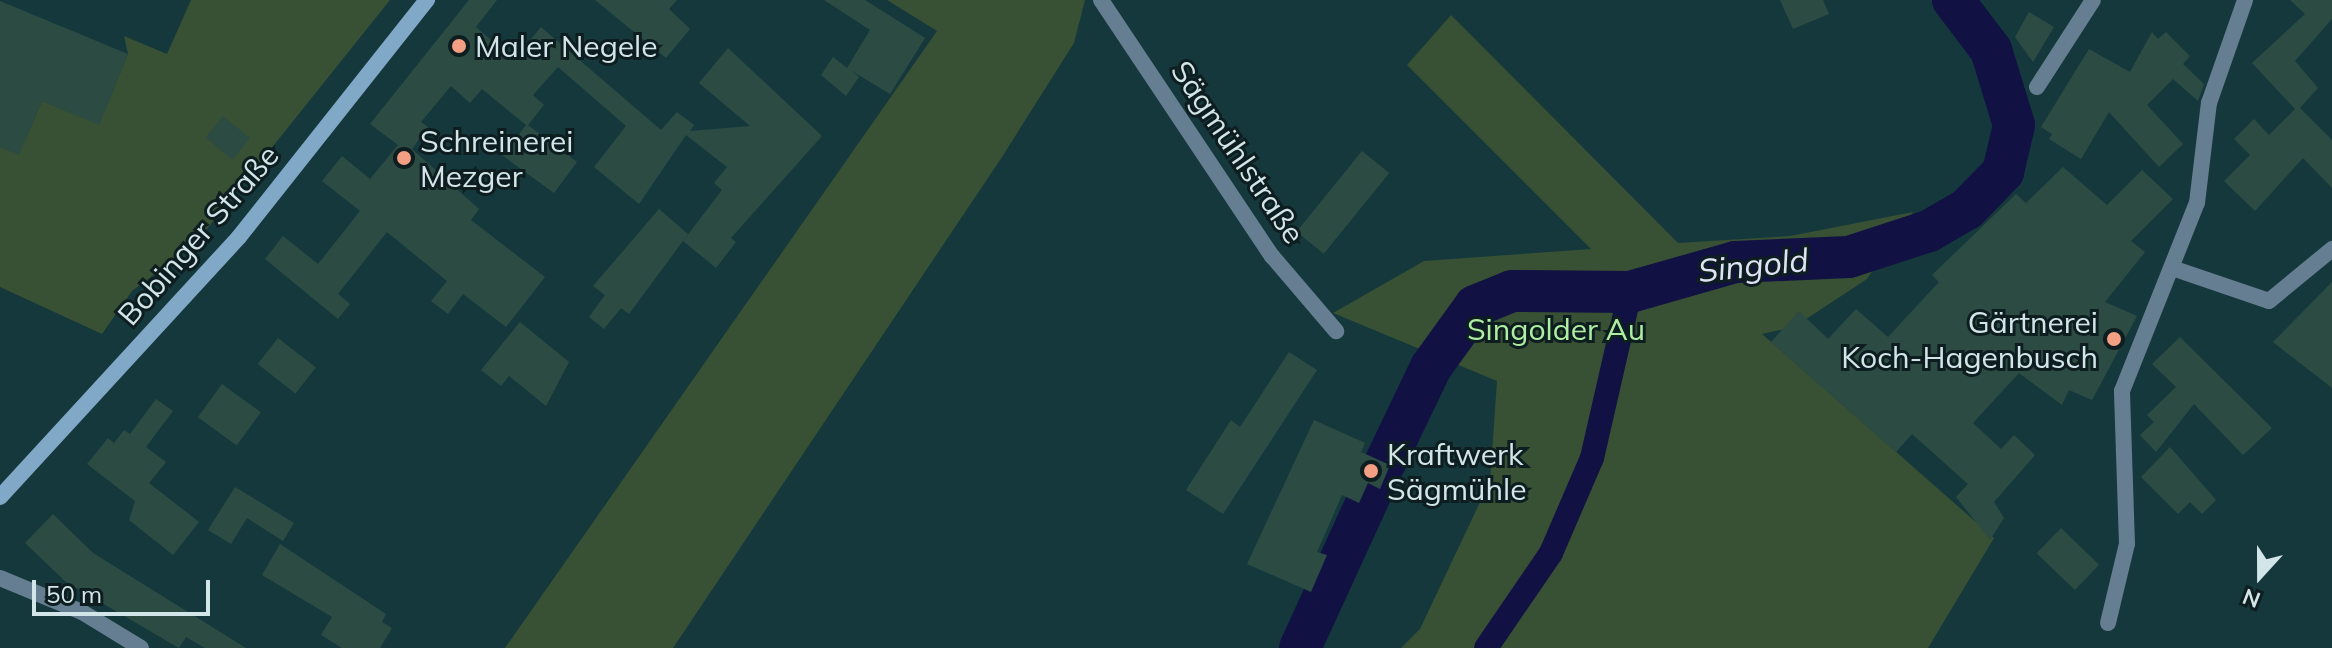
<!DOCTYPE html>
<meta charset="utf-8">
<style>
body{margin:0}
#map{position:relative;width:2332px;height:648px;overflow:hidden;background:#15383d;font-family:Mulish,sans-serif}
div>[style]{position:absolute}
.green>*{inset:0;background:#385033}
.canal>*{height:24px;margin:-12px;padding:0 12px;transform-origin:12px;border-radius:12px;background:#111243}
.river>*{height:42px;margin:-21px;padding:0 21px;transform-origin:21px;border-radius:21px;background:#111243}
.building>*{inset:0;background:#2c4c43;transform-origin:0 0}
.minor>*{height:16px;margin:-8px;padding:0 8px;transform-origin:8px;border-radius:8px;background:#667e91}
.secondary>*{height:16px;margin:-8px;padding:0 8px;transform-origin:8px;border-radius:8px;background:#81a8c7}
.dots>*{width:22px;height:22px;translate:-50% -50%;box-sizing:border-box;border:4px solid #0e1d1f;border-radius:50%}
span{translate:-50% -50%;white-space:nowrap;text-align:center;line-height:1.15;-webkit-text-stroke:6px #0e1d1f;paint-order:stroke}
.poi-label{font-size:30px;color:#d2e5e8}
.left{translate:0 -50%;text-align:left}
.right{translate:-100% -50%;text-align:right}
.street-label{font-size:30px;color:#d2e5e8}
.park-label{font-size:30px;color:#aeeea2}
.water-label{font-size:32px;color:#dfe3f5;font-style:italic}
.north{position:absolute;left:2220px;top:536px;width:80px;height:80px;-webkit-text-stroke:6px #0e1d1f;paint-order:stroke;rotate:201deg;font-size:22px;font-weight:700;line-height:32px;text-align:center;color:#d2e5e8}
.north::after{content:'';display:block;margin:auto;width:28px;height:36px;background:#d2e5e8;clip-path:polygon(50% 0,100% 100%,50% 72%,0 100%)}
.scale{position:absolute;left:32px;top:580px;width:178px;height:36px;box-sizing:border-box;border:4px solid #d2e5e8;border-top:0;padding-left:10px;font-size:24px;line-height:28px;white-space:nowrap;color:#d2e5e8;-webkit-text-stroke:6px #0e1d1f;paint-order:stroke}
</style>
<div id="map">
<div class="green">
<i style="clip-path:polygon(191px 0,390px 0,194px 245px,132px 291px,102px 334px,0 287px,0 147px,19px 154px,42px 101px,99px 124px,128px 54px,124px 36px,167px 54px)"></i>
<i style="clip-path:polygon(887px 0,1085px 0,1074px 43px,1002px 157px,673px 648px,505px 648px,937px 31px)"></i>
<i style="clip-path:polygon(1451px 15px,1678px 243px,1790px 236px,1913px 212px,1867px 279px,1794px 327px,1762px 334px,1994px 538px,1928px 648px,1401px 648px,1420px 629px,1490px 481px,1497px 381px,1333px 313px,1424px 261px,1591px 249px,1407px 65px)"></i>
</div>
<div class="canal">
<i style="left:1486px;top:648px;width:115px;rotate:-55.6deg"></i>
<i style="left:1551px;top:553px;width:103px;rotate:-66.7deg"></i>
<i style="left:1592px;top:458px;width:170px;rotate:-77.1deg"></i>
</div>
<div class="river">
<i style="left:1385px;top:463px;width:106px;rotate:-64.4deg"></i>
<i style="left:1431px;top:367px;width:75px;rotate:-54.2deg"></i>
<i style="left:1475px;top:306px;width:40px;rotate:-22deg"></i>
<i style="left:1512px;top:291px;width:118px;rotate:0.5deg"></i>
<i style="left:1630px;top:292px;width:109px;rotate:-15.9deg"></i>
<i style="left:1735px;top:262px;width:114px;rotate:-2.5deg"></i>
<i style="left:1849px;top:257px;width:84px;rotate:-18deg"></i>
<i style="left:1929px;top:231px;width:44px;rotate:-30.1deg"></i>
<i style="left:1967px;top:209px;width:52px;rotate:-45.8deg"></i>
<i style="left:2003px;top:172px;width:48px;rotate:-76.8deg"></i>
<i style="left:2014px;top:125px;width:78px;rotate:-107deg"></i>
<i style="left:1991px;top:50px;width:63px;rotate:-127.2deg"></i>
<i style="left:1300px;top:648px;width:178px;rotate:-65.4deg"></i>
</div>
<div class="building">
<i style="clip-path:polygon(469px 0,497px 0,476px 27px,514px 60px,541px 27px,661px 130px,677px 112px,694px 125px,690px 131px,750px 126px,699px 83px,728px 48px,822px 136px,731px 238px,736px 242px,716px 268px,683px 241px,722px 190px,714px 183px,727px 167px,686px 135px,639px 204px,594px 167px,626px 126px,558px 67px,533px 95px,544px 105px,528px 125px,577px 162px,554px 193px,503px 156px,526px 125px,482px 89px,470px 103px,451px 86px,421px 122px,428px 127px,412px 149px,479px 209px,471px 220px,545px 277px,506px 327px,463px 294px,448px 314px,431px 301px,447px 281px,387px 232px,338px 294px,350px 304px,338px 319px,265px 259px,283px 236px,318px 264px,360px 211px,322px 181px,342px 156px,370px 179px,398px 145px,370px 124px)"></i>
<i style="clip-path:polygon(595px 0,677px 0,669px 9px,690px 29px,666px 58px)"></i>
<i style="clip-path:polygon(824px 0,865px 0,925px 38px,890px 94px,852px 71px,859px 77px,846px 96px,821px 75px,833px 57px,847px 68px,870px 30px)"></i>
<i style="clip-path:polygon(1780px 0,1823px 0,1829px 14px,1793px 29px)"></i>
<i style="clip-path:polygon(2290px 0,2332px 0,2332px 19px,2295px 61px,2318px 88px,2300px 108px,2332px 140px,2332px 188px,2303px 158px,2255px 211px,2224px 181px,2250px 155px,2234px 139px,2254px 119px,2269px 135px,2295px 109px,2252px 63px,2305px 14px)"></i>
<i style="clip-path:polygon(0 1px,128px 54px,99px 125px,42px 101px,19px 155px,0 147px)"></i>
<i style="clip-path:polygon(2029px 12px,2054px 27px,2033px 62px,2015px 37px)"></i>
<i style="clip-path:polygon(2152px 32px,2158px 39px,2166px 32px,2190px 56px,2183px 64px,2204px 84px,2198px 101px,2173px 79px,2147px 105px,2183px 144px,2159px 167px,2109px 112px,2081px 159px,2049px 139px,2052px 134px,2041px 127px,2089px 49px,2130px 72px)"></i>
<i style="left:223px;top:116px;width:35px;height:28px;rotate:39deg"></i>
<i style="left:1362px;top:151px;width:35px;height:104px;rotate:39deg"></i>
<i style="clip-path:polygon(2063px 167px,2107px 205px,2142px 170px,2173px 199px,2131px 241px,2145px 252px,2105px 302px,2137px 316px,2092px 400px,2069px 390px,2062px 405px,2019px 373px,1973px 423px,2001px 449px,2014px 435px,2035px 455px,1994px 502px,2004px 518px,1990px 540px,1956px 497px,1968px 484px,1912px 434px,1896px 452px,1771px 342px,1799px 311px,1828px 339px,1856px 309px,1888px 337px,1939px 282px,1932px 275px,2016px 194px,2026px 203px)"></i>
<i style="clip-path:polygon(659px 209px,688px 234px,629px 314px,621px 308px,604px 329px,589px 317px,605px 295px,593px 286px)"></i>
<i style="clip-path:polygon(2332px 282px,2332px 388px,2273px 342px)"></i>
<i style="clip-path:polygon(520px 322px,569px 362px,546px 406px,509px 376px,501px 386px,481px 370px)"></i>
<i style="clip-path:polygon(2180px 337px,2272px 428px,2243px 455px,2194px 404px,2156px 452px,2140px 435px,2154px 422px,2147px 415px,2176px 387px,2152px 364px)"></i>
<i style="left:278px;top:338px;width:48px;height:33px;rotate:38deg"></i>
<i style="clip-path:polygon(1289px 352px,1317px 370px,1223px 514px,1186px 490px,1231px 420px,1240px 427px)"></i>
<i style="left:222px;top:384px;width:48px;height:41px;rotate:36deg"></i>
<i style="clip-path:polygon(156px 399px,173px 411px,146px 447px,166px 462px,149px 483px,199px 522px,173px 555px,129px 520px,135px 501px,87px 464px,108px 438px,114px 443px,124px 430px,130px 434px)"></i>
<i style="clip-path:polygon(1314px 420px,1365px 443px,1361px 452px,1390px 465px,1380px 489px,1368px 483px,1359px 503px,1342px 495px,1317px 552px,1327px 555px,1311px 592px,1247px 564px)"></i>
<i style="clip-path:polygon(2170px 447px,2216px 500px,2202px 514px,2190px 502px,2178px 514px,2141px 477px)"></i>
<i style="clip-path:polygon(235px 487px,294px 523px,283px 541px,247px 518px,231px 544px,208px 530px)"></i>
<i style="clip-path:polygon(53px 514px,93px 553px,246px 648px,205px 648px,186px 637px,179px 648px,66px 582px,25px 543px)"></i>
<i style="left:2061px;top:528px;width:53px;height:35px;rotate:44deg"></i>
<i style="clip-path:polygon(280px 544px,386px 614px,382px 622px,392px 628px,380px 648px,342px 648px,321px 635px,332px 617px,262px 575px)"></i>
</div>
<div class="minor">
<i style="left:1101px;top:0;width:308px;rotate:56.3deg"></i>
<i style="left:1272px;top:256px;width:99px;rotate:49.5deg"></i>
<i style="left:2037px;top:87px;width:103px;rotate:-57.2deg"></i>
<i style="left:2175px;top:269px;width:99px;rotate:18.8deg"></i>
<i style="left:2269px;top:301px;width:82px;rotate:-39.5deg"></i>
<i style="left:0;top:578px;width:89px;rotate:22.5deg"></i>
<i style="left:82px;top:612px;width:69px;rotate:31.4deg"></i>
<i style="left:2108px;top:623px;width:81px;rotate:-76.5deg"></i>
<i style="left:2127px;top:544px;width:153px;rotate:-91.9deg"></i>
<i style="left:2122px;top:391px;width:202px;rotate:-68.3deg"></i>
<i style="left:2197px;top:203px;width:101px;rotate:-83.2deg"></i>
<i style="left:2209px;top:103px;width:109px;rotate:-70.7deg"></i>
</div>
<div class="secondary">
<i style="left:0;top:497px;width:353px;rotate:-47.4deg"></i>
<i style="left:239px;top:237px;width:303px;rotate:-51.6deg"></i>
</div>
<div class="dots">
<i style="left:459px;top:46px;background:#f39f84"></i>
<i style="left:404px;top:158px;background:#f39f84"></i>
<i style="left:2114px;top:339px;background:#f39f84"></i>
<i style="left:1371px;top:471px;background:#f39f84"></i>
</div>
<div class="poi-label">
<span class="left" style="left:475px;top:46px">Maler Negele</span>
<span class="left" style="left:420px;top:158px">Schreinerei<br>Mezger</span>
<span class="right" style="left:2098px;top:339px">Gärtnerei<br>Koch-Hagenbusch</span>
<span class="left" style="left:1387px;top:471px">Kraftwerk<br>Sägmühle</span>
</div>
<div class="street-label">
<span style="left:1238px;top:152px;rotate:56deg">Sägmühlstraße</span>
<span style="left:198px;top:235px;rotate:-49deg">Bobinger Straße</span>
</div>
<div class="park-label">
<span style="left:1556px;top:329px">Singolder Au</span>
</div>
<div class="water-label">
<span style="left:1753px;top:265px;rotate:-6deg">Singold</span>
</div>
<div class="north">N</div>
<div class="scale">50 m</div>
</div>
